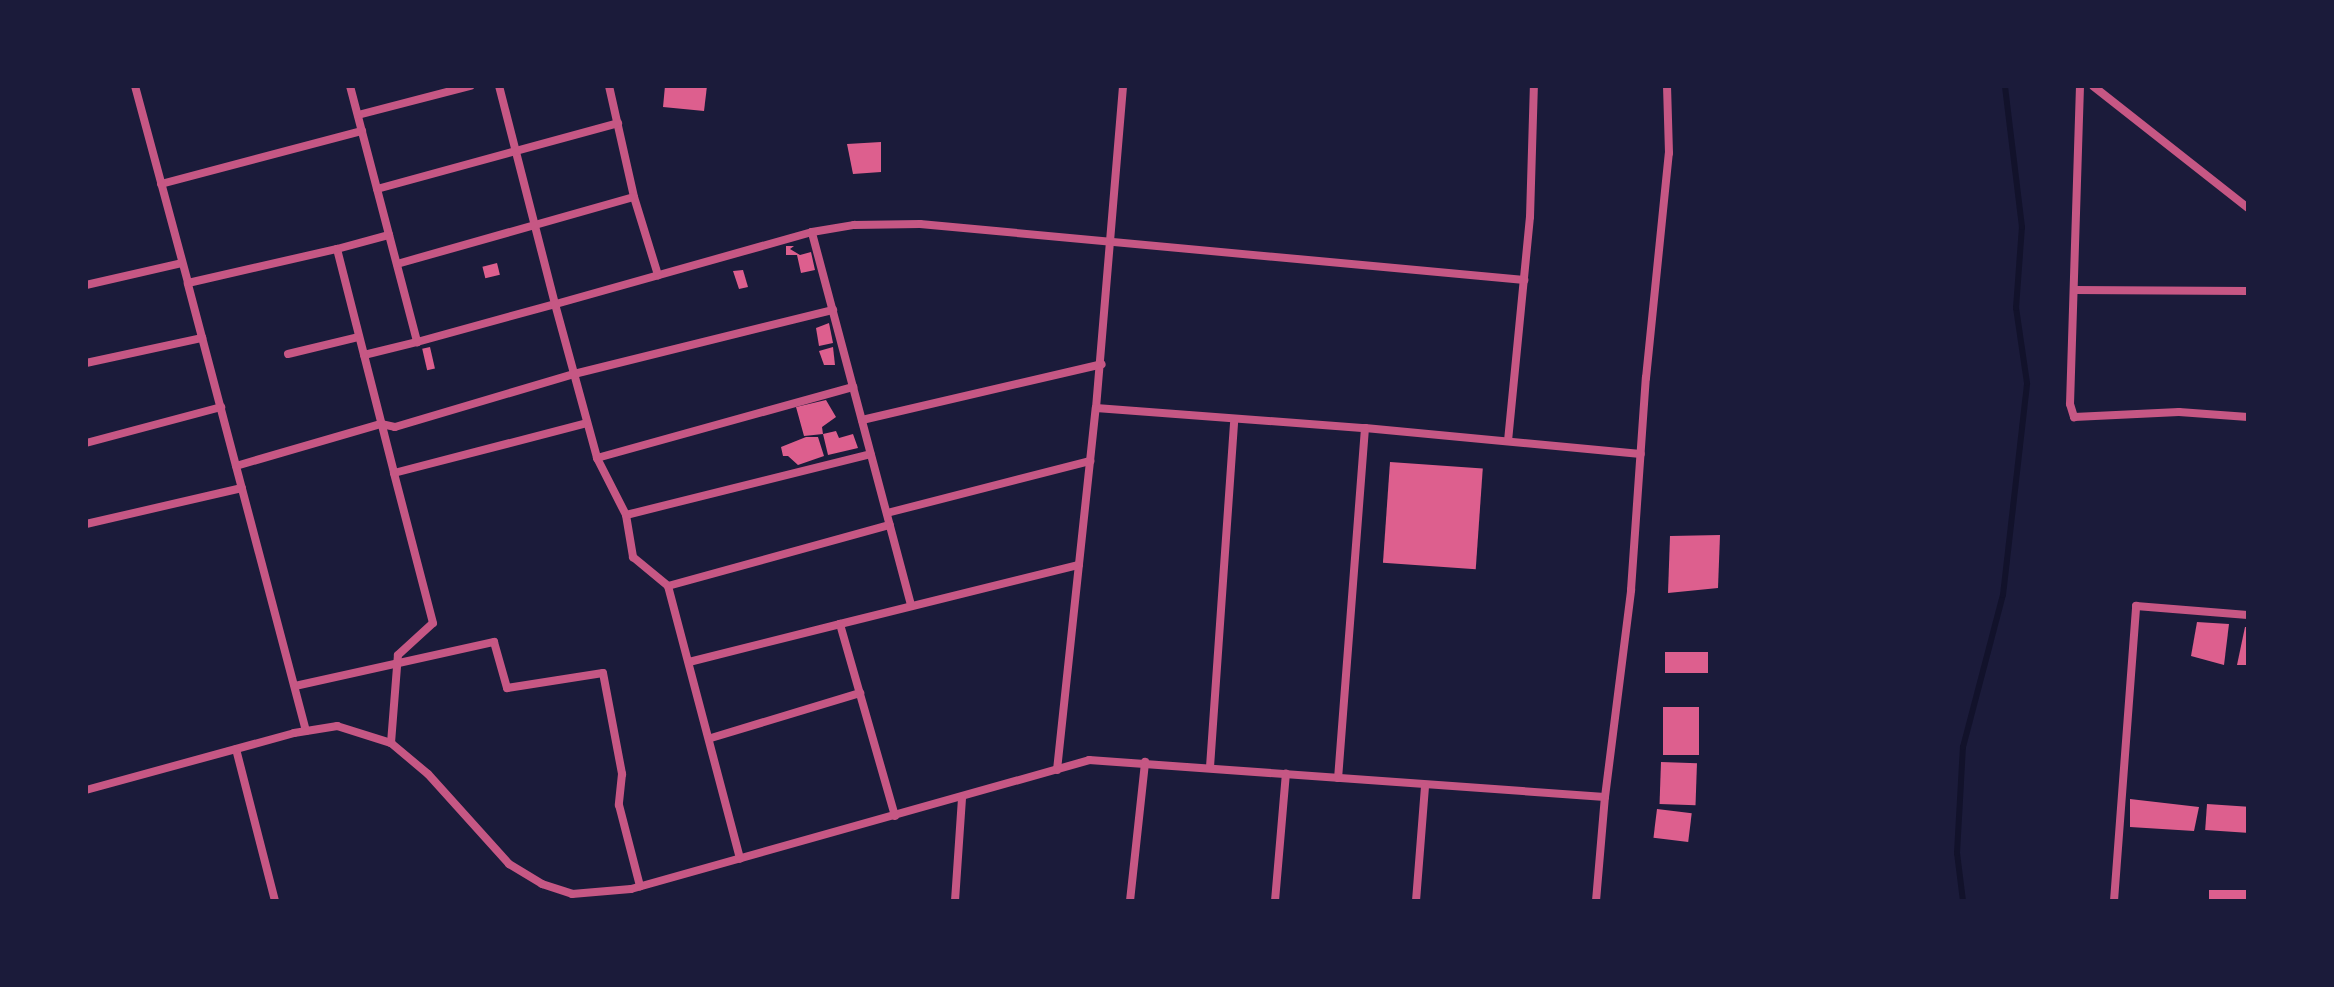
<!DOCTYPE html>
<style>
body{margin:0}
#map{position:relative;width:2334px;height:987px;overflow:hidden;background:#1b1b3a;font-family:"Asap Condensed",sans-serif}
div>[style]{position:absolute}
.stream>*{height:6px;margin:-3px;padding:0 3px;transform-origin:3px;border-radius:3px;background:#12122b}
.building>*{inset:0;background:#dd5f8e;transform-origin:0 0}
.minor>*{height:8px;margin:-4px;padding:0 4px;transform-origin:4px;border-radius:4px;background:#c65784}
span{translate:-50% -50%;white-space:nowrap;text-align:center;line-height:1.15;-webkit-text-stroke:6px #1b1b3a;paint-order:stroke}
.frame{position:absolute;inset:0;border:88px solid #1b1b3a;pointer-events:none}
</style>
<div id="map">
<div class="stream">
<i style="left:1963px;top:901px;width:48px;rotate:-97.1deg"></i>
<i style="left:1957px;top:853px;width:106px;rotate:-86.8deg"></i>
<i style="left:1963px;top:747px;width:157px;rotate:-75.3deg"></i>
<i style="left:2003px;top:595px;width:213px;rotate:-83.5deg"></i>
<i style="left:2027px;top:383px;width:76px;rotate:-98.3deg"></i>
<i style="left:2016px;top:308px;width:81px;rotate:-85.8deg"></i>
<i style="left:2022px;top:227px;width:142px;rotate:-96.9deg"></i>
</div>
<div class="building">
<i style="clip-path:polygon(665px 86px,707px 86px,704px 111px,663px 107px)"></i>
<i style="clip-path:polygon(881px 142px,881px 172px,853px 174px,847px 144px)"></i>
<i style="clip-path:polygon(786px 246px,794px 246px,790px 249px,800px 255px,811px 252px,815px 270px,801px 273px,797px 255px,786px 255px)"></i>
<i style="left:497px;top:263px;width:12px;height:15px;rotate:76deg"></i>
<i style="clip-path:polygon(743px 270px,748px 287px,739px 289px,733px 271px)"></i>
<i style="clip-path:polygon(829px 323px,833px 343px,819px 346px,816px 328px)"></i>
<i style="left:430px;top:347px;width:22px;height:8px;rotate:77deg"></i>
<i style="clip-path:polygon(833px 347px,835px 365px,824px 365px,819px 351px)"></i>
<i style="clip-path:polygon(826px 400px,836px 417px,822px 427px,823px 434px,804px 436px,796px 407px)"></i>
<i style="clip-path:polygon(836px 431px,839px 438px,853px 434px,858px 448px,828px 455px,823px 434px)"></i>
<i style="clip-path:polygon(806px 437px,818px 437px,824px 456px,798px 465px,788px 456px,783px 456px,781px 447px)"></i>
<i style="left:1390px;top:462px;width:93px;height:101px;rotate:4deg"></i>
<i style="clip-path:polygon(1720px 535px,1718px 588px,1668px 593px,1670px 536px)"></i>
<i style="clip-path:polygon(2197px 622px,2229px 624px,2224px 665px,2191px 656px)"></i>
<i style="clip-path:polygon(2245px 627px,2248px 627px,2248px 665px,2237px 665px)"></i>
<i style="left:1708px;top:652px;width:21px;height:43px;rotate:90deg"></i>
<i style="left:1663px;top:707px;width:36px;height:48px"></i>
<i style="left:1661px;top:762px;width:36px;height:42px;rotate:2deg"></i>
<i style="clip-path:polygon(2130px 799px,2199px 807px,2194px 831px,2130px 827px)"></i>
<i style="left:2207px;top:804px;width:41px;height:26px;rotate:4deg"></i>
<i style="left:1657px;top:809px;width:35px;height:29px;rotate:7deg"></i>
<i style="left:2248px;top:890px;width:11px;height:39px;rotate:90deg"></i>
</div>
<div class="minor">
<i style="left:135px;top:86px;width:204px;rotate:74.9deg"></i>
<i style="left:350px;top:86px;width:265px;rotate:75.3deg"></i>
<i style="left:417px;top:342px;width:143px;rotate:-15.4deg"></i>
<i style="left:555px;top:304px;width:225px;rotate:-104.4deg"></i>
<i style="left:609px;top:86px;width:114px;rotate:77.3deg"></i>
<i style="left:634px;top:197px;width:82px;rotate:72.9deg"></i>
<i style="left:2080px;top:86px;width:318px;rotate:91.8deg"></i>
<i style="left:2070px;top:404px;width:14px;rotate:73deg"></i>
<i style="left:2074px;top:417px;width:105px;rotate:-2.7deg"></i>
<i style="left:2179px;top:412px;width:69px;rotate:4.1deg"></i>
<i style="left:2093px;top:86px;width:197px;rotate:38.2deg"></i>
<i style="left:358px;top:115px;width:116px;rotate:-14.5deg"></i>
<i style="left:161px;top:184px;width:208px;rotate:-14.8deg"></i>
<i style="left:377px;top:189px;width:250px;rotate:-15.3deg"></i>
<i style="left:812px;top:232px;width:267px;rotate:164.3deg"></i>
<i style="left:555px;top:304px;width:160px;rotate:74.7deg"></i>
<i style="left:597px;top:458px;width:266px;rotate:-15.5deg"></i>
<i style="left:337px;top:249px;width:54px;rotate:-15.1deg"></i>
<i style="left:397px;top:264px;width:246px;rotate:-15.8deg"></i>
<i style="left:86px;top:285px;width:98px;rotate:-12.9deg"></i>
<i style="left:2074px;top:290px;width:174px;rotate:0.3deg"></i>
<i style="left:288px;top:354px;width:73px;rotate:-13.5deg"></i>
<i style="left:364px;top:355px;width:55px;rotate:-13.8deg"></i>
<i style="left:86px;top:363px;width:119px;rotate:-12.2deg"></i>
<i style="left:1096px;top:408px;width:323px;rotate:-85.2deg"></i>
<i style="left:862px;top:420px;width:246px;rotate:-13.1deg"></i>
<i style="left:1365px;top:428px;width:277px;rotate:5.4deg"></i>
<i style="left:1508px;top:441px;width:225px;rotate:-84.4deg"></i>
<i style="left:1530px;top:217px;width:131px;rotate:-88.3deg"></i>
<i style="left:86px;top:443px;width:140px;rotate:-14.9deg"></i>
<i style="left:597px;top:458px;width:64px;rotate:63deg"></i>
<i style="left:626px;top:515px;width:43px;rotate:80.5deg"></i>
<i style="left:633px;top:557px;width:45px;rotate:39.6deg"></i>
<i style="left:668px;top:586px;width:282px;rotate:75.2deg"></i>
<i style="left:236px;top:466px;width:151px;rotate:-16.2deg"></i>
<i style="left:381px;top:424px;width:14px;rotate:12deg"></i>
<i style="left:395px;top:427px;width:187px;rotate:-16.5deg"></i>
<i style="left:574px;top:374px;width:267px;rotate:-13.9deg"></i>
<i style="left:887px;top:513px;width:210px;rotate:-14.4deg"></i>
<i style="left:626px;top:515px;width:252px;rotate:-14deg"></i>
<i style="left:86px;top:524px;width:160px;rotate:-13deg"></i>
<i style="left:668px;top:586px;width:230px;rotate:-15.4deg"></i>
<i style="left:911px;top:605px;width:386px;rotate:-104.9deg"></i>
<i style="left:812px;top:232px;width:43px;rotate:-9.5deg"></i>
<i style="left:854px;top:225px;width:66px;rotate:-0.9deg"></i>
<i style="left:920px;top:224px;width:607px;rotate:5.3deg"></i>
<i style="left:689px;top:662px;width:156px;rotate:-14.1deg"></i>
<i style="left:295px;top:686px;width:204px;rotate:-12.5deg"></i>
<i style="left:494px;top:642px;width:48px;rotate:74.2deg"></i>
<i style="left:507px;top:688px;width:97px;rotate:-8.9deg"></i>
<i style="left:603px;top:673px;width:103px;rotate:79.3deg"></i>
<i style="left:622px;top:774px;width:31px;rotate:96deg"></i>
<i style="left:619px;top:805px;width:84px;rotate:75.5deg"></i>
<i style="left:306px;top:731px;width:463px;rotate:-104.8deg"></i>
<i style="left:188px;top:283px;width:153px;rotate:-12.9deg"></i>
<i style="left:337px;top:249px;width:231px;rotate:75.7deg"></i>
<i style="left:711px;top:738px;width:156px;rotate:-16.8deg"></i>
<i style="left:391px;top:743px;width:88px;rotate:-85.5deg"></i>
<i style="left:398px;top:655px;width:47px;rotate:-42.4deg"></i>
<i style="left:433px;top:623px;width:155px;rotate:-104.6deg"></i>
<i style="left:394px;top:473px;width:199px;rotate:-14.5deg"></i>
<i style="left:236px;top:749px;width:157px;rotate:75.6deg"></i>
<i style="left:1210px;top:767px;width:347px;rotate:-86deg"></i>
<i style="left:1057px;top:770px;width:364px;rotate:-83.9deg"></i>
<i style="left:1096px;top:408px;width:270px;rotate:4.3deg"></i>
<i style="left:1365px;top:428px;width:351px;rotate:94.4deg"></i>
<i style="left:86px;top:790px;width:216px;rotate:-15.3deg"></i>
<i style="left:294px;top:733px;width:44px;rotate:-9.2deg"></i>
<i style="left:337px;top:726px;width:57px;rotate:17.5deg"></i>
<i style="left:391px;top:743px;width:48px;rotate:40deg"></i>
<i style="left:428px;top:774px;width:121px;rotate:48deg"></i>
<i style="left:509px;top:864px;width:39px;rotate:31deg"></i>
<i style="left:542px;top:884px;width:32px;rotate:18deg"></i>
<i style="left:572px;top:894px;width:59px;rotate:-4.8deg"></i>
<i style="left:631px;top:889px;width:476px;rotate:-15.7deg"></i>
<i style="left:1089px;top:760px;width:517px;rotate:4.1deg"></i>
<i style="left:895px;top:816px;width:200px;rotate:-106deg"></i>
<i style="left:840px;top:624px;width:246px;rotate:-13.9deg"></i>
<i style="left:955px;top:901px;width:103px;rotate:-86.1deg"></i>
<i style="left:1130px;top:901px;width:140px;rotate:-83.8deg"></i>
<i style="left:1275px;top:901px;width:128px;rotate:-85.1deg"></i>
<i style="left:1416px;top:901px;width:115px;rotate:-85.5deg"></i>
<i style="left:1596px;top:901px;width:104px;rotate:-85.1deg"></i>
<i style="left:1605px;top:797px;width:209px;rotate:-82.8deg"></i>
<i style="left:1631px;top:590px;width:213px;rotate:-86deg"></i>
<i style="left:1646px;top:378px;width:226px;rotate:-84.2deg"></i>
<i style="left:1669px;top:153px;width:67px;rotate:-91.7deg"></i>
<i style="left:2114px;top:901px;width:296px;rotate:-85.7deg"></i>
<i style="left:2136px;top:606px;width:112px;rotate:4.6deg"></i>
</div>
<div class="frame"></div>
</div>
